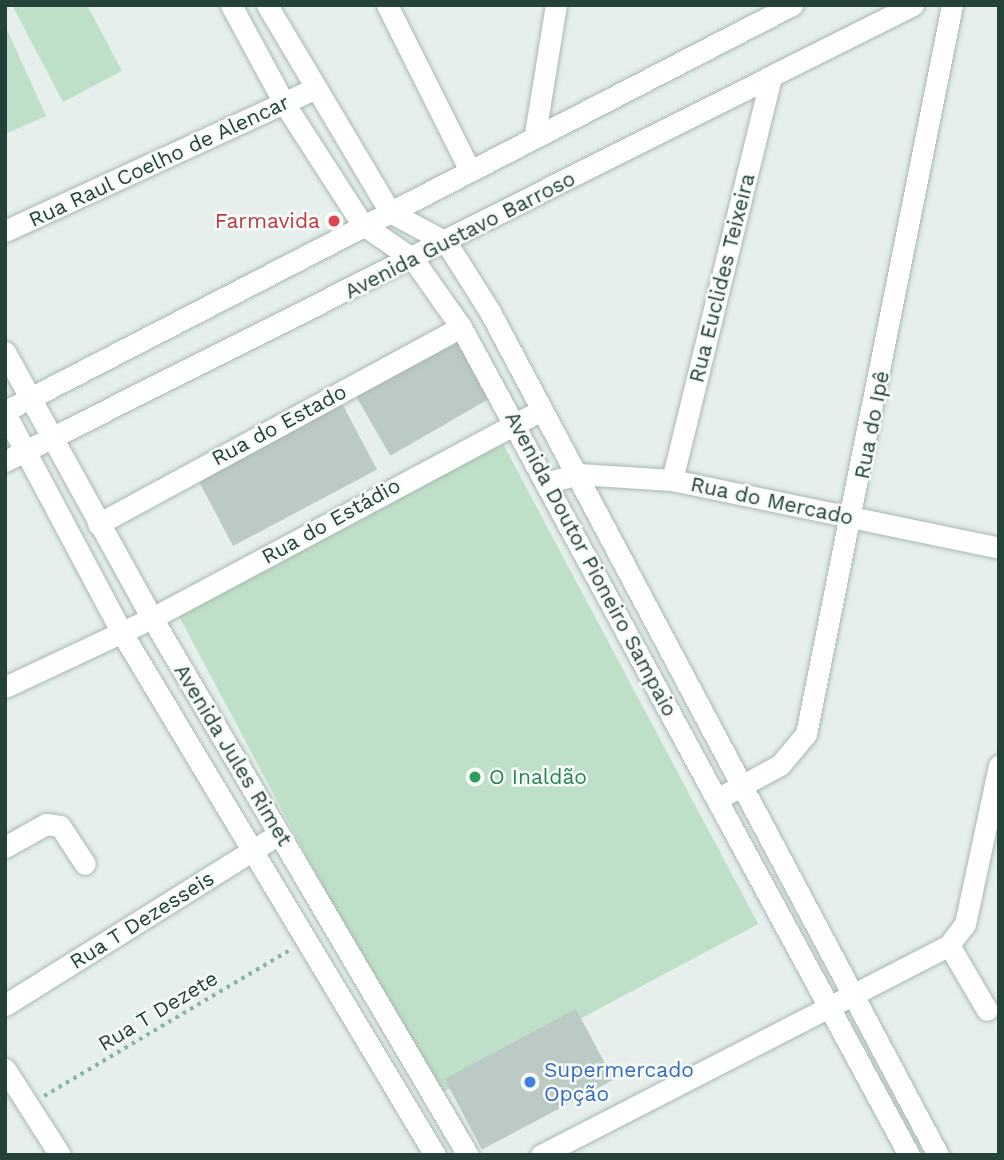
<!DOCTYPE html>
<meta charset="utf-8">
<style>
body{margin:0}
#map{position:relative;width:1004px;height:1160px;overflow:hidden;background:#e6efeb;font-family:"Work Sans",sans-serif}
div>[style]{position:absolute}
.green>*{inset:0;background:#bfe0c8;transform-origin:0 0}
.building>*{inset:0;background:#bbcac4;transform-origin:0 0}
.path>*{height:3.5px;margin-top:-1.75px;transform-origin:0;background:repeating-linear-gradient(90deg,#86b3a5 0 3.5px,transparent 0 8.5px)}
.roads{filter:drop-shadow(0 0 2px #a8b8b2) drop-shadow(0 0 2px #a8b8b2)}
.minor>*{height:21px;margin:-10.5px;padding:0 10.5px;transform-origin:10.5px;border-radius:10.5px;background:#fff}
.tertiary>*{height:21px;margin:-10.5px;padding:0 10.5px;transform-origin:10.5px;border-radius:10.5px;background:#fff}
.dots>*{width:19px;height:19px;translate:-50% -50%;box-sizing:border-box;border:4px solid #f7fbf9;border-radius:50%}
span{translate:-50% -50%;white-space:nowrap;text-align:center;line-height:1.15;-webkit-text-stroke:5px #f7fbf9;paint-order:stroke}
.street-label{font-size:21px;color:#24423a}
.health-label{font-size:21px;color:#be3a42}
.right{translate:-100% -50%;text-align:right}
.leisure-label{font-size:21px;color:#27864d}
.left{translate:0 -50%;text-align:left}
.shop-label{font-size:21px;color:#366cbe}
.frame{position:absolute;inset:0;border:7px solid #24423a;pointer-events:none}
</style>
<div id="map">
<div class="green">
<i style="clip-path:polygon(12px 5px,87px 5px,122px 71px,63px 102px)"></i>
<i style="clip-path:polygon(5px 25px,46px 116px,5px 134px)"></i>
<i style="left:502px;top:442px;width:546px;height:367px;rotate:62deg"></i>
</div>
<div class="building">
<i style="left:454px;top:336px;width:72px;height:115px;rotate:60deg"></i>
<i style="left:339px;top:398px;width:81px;height:163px;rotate:62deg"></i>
<i style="left:576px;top:1009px;width:80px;height:149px;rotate:62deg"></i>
</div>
<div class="path">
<i style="left:44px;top:1096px;width:286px;rotate:-30.7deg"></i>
</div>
<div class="roads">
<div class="minor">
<i style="left:387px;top:5px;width:183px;rotate:63.4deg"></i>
<i style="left:535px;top:134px;width:131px;rotate:-80.8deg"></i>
<i style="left:5px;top:231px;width:338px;rotate:-24.7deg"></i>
<i style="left:672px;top:480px;width:415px;rotate:-76.2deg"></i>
<i style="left:545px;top:483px;width:35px;rotate:-15deg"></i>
<i style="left:579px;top:474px;width:93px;rotate:3.7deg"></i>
<i style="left:672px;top:480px;width:334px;rotate:11.7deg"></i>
<i style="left:98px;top:524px;width:413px;rotate:-28.5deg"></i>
<i style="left:5px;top:687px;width:162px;rotate:-25.1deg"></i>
<i style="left:152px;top:618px;width:441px;rotate:-28.1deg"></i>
<i style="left:717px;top:799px;width:72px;rotate:-28.4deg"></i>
<i style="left:780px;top:765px;width:40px;rotate:-50deg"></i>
<i style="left:806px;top:734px;width:743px;rotate:-78.67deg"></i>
<i style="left:5px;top:847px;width:47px;rotate:-29.3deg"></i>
<i style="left:46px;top:824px;width:14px;rotate:8deg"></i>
<i style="left:60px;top:826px;width:45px;rotate:56.7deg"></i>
<i style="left:949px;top:945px;width:75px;rotate:59.7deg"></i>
<i style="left:5px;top:1005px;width:323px;rotate:-32deg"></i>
<i style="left:5px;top:1069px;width:102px;rotate:57.4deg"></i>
<i style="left:541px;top:1155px;width:459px;rotate:-27.2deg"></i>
<i style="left:949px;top:945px;width:26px;rotate:-53deg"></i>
<i style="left:965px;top:924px;width:162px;rotate:-77.9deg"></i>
</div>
<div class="tertiary">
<i style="left:231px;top:5px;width:111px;rotate:61.6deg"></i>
<i style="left:284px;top:103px;width:144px;rotate:57.2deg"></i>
<i style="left:362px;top:224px;width:62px;rotate:34.5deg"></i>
<i style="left:413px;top:259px;width:83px;rotate:54.8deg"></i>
<i style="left:461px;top:327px;width:941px;rotate:61.58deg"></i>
<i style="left:267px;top:5px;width:241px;rotate:59.3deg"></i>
<i style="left:390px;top:212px;width:64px;rotate:28.2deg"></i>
<i style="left:446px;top:242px;width:83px;rotate:57.8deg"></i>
<i style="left:490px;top:312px;width:955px;rotate:62.01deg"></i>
<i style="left:5px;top:352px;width:304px;rotate:61.1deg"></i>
<i style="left:152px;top:618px;width:623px;rotate:59.53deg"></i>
<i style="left:5px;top:411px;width:886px;rotate:-27.29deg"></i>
<i style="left:5px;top:413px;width:249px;rotate:62deg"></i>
<i style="left:122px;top:633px;width:609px;rotate:59.05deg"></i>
<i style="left:5px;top:461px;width:1016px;rotate:-26.67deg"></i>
</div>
</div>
<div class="dots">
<i style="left:334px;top:221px;background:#e0444e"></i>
<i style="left:475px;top:777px;background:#2e9e5b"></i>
<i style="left:530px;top:1082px;background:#3f7fe0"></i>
</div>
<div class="street-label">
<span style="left:159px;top:161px;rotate:-25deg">Rua Raul Coelho de Alencar</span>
<span style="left:460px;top:235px;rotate:-27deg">Avenida Gustavo Barroso</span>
<span style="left:722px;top:278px;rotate:-76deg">Rua Euclides Teixeira</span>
<span style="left:279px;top:425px;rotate:-28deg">Rua do Estado</span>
<span style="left:872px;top:425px;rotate:-79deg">Rua do Ipê</span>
<span style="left:772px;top:501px;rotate:12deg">Rua do Mercado</span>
<span style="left:331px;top:521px;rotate:-29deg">Rua do Estádio</span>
<span style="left:591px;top:564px;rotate:62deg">Avenida Doutor Pioneiro Sampaio</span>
<span style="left:233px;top:755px;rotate:59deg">Avenida Jules Rimet</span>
<span style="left:142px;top:920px;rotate:-32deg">Rua T Dezesseis</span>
<span style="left:158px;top:1011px;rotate:-31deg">Rua T Dezete</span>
</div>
<div class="health-label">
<span class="right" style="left:320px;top:221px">Farmavida</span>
</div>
<div class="leisure-label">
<span class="left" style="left:489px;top:777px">O Inaldão</span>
</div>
<div class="shop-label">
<span class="left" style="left:544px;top:1082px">Supermercado<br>Opção</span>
</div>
<div class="frame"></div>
</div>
